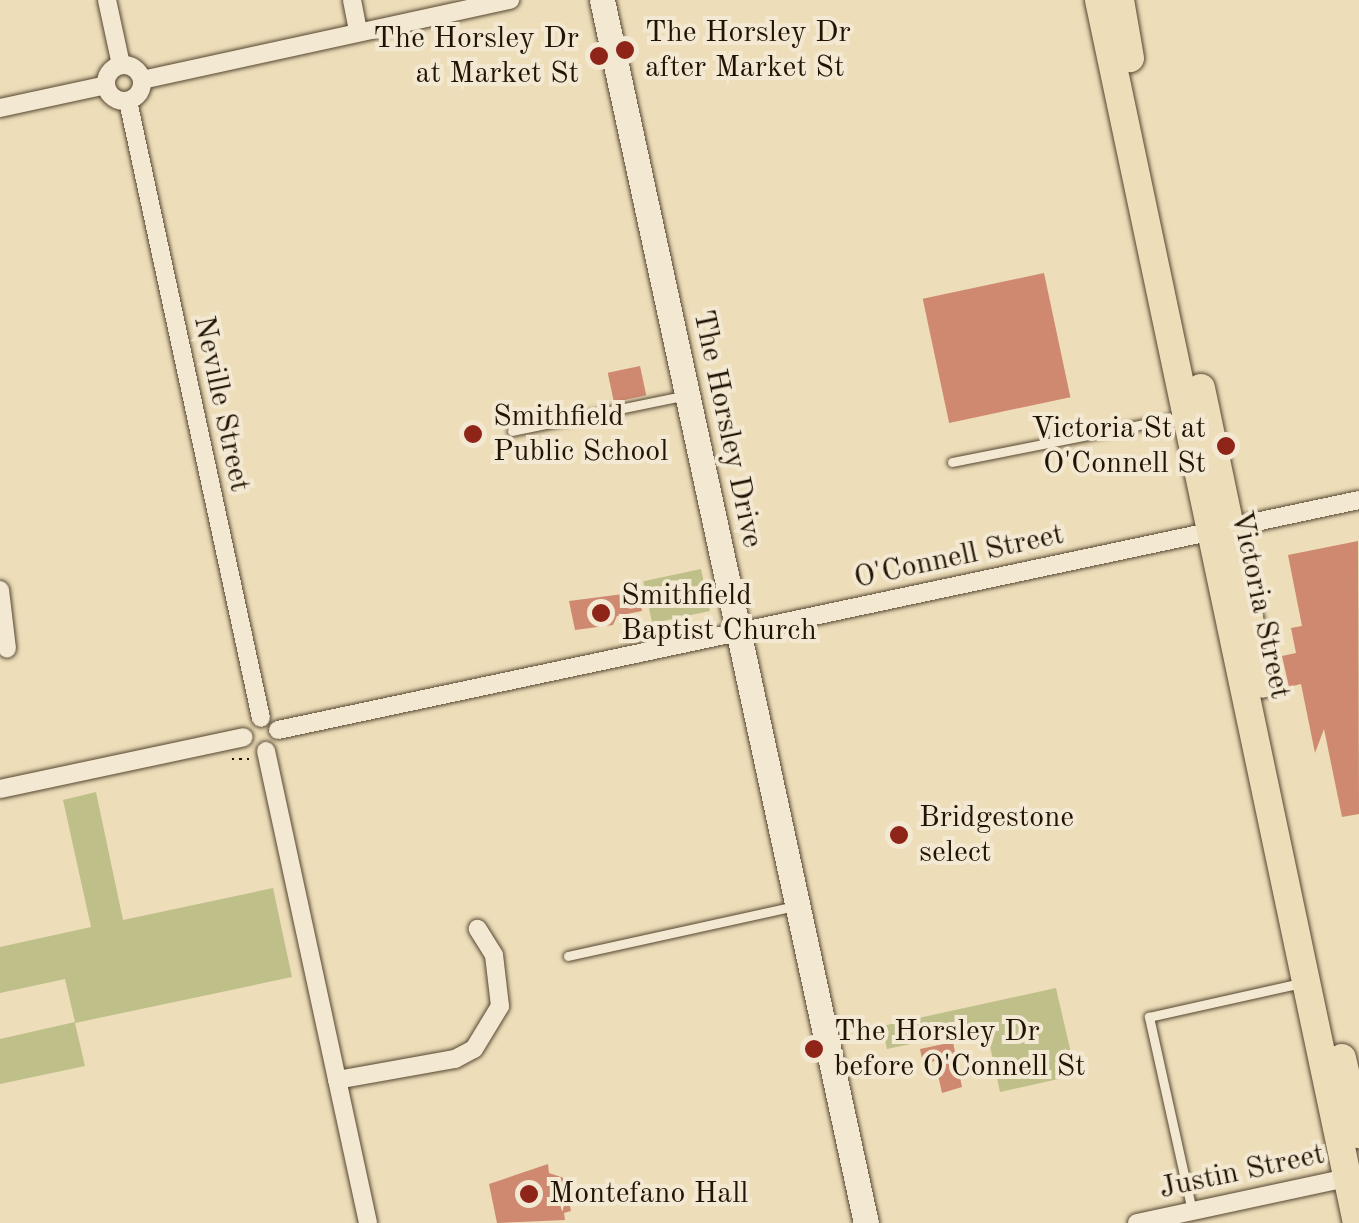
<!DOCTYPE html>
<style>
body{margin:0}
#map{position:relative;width:1359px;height:1223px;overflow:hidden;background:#edddb9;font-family:"Old Standard TT",serif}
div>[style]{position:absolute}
.green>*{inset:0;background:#bfbf8a;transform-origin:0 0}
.building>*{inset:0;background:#cf8970;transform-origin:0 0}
.path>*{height:2.5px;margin-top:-1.25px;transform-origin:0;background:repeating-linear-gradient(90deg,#221404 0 2.5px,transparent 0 7.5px)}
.roads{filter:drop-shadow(0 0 2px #554631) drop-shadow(0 0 2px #554631)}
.service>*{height:9px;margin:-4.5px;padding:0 4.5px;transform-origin:4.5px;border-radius:4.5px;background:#f3e9d2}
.minor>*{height:18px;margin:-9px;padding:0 9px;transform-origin:9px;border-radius:9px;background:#f3e9d2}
.minor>.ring{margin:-9px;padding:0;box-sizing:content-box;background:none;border:18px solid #f3e9d2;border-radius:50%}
.secondary>*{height:25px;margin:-12.5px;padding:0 12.5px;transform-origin:12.5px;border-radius:12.5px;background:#f3e9d2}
.primary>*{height:28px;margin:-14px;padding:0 14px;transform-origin:14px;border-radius:14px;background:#edddb9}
.dots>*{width:28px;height:28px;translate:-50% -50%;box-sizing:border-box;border:5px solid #f3e9d2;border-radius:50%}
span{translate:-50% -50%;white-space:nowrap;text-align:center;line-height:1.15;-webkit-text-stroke:8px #f3e9d2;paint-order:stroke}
.poi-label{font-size:30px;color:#221404}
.left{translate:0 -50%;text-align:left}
.right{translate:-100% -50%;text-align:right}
.street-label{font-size:30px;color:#221404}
</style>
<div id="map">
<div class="green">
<i style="left:701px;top:569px;width:43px;height:59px;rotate:78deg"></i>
<i style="clip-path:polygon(96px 792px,123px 920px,273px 888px,292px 977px,75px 1023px,85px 1066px,0 1084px,0 1039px,75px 1022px,65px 979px,0 993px,0 947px,91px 927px,63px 800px)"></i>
<i style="clip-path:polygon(1056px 988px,1076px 1075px,1000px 1092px,986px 1028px,887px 1049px,882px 1026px)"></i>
</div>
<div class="building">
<i style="left:1044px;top:273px;width:127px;height:124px;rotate:78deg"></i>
<i style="left:640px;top:366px;width:30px;height:33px;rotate:78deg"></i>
<i style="clip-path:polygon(1358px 541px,1359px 814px,1342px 817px,1324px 729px,1315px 753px,1301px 684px,1289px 687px,1282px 656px,1296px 653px,1291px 628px,1302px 626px,1288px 555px)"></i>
<i style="clip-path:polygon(639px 592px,642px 611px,617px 616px,613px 625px,575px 630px,569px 601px)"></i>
<i style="clip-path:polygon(953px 1042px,962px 1087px,942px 1093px,935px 1061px,923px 1064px,920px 1049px)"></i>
<i style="clip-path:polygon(548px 1164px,549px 1173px,564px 1178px,571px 1211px,564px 1213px,565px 1220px,497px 1223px,489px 1184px)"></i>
</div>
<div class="path">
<i style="left:232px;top:759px;width:18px"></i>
</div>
<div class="roads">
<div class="service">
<i style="left:512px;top:431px;width:175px;rotate:-11.6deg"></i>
<i style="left:952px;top:462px;width:237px;rotate:-11.2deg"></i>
<i style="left:568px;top:956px;width:232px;rotate:-12.4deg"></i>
<i style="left:1192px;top:1211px;width:199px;rotate:-102.5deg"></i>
<i style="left:1149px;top:1017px;width:156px;rotate:-12.6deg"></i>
</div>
<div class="minor">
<i style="left:107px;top:0;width:66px;rotate:77.8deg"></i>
<i style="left:352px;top:0;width:33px;rotate:79deg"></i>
<i class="ring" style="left:106px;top:65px;width:18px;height:18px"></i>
<i style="left:142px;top:80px;width:377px;rotate:-12.3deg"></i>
<i style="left:128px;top:101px;width:631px;rotate:77.84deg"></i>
<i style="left:0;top:108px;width:108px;rotate:-12.2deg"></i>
<i style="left:0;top:590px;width:59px;rotate:83.2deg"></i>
<i style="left:278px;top:730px;width:1105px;rotate:-12.01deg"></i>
<i style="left:266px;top:751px;width:483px;rotate:77.8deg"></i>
<i style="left:0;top:789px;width:249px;rotate:-12deg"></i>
<i style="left:337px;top:1080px;width:120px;rotate:-10.1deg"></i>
<i style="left:455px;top:1059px;width:21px;rotate:-28deg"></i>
<i style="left:474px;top:1049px;width:50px;rotate:-58.8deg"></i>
<i style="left:500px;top:1006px;width:51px;rotate:-96.7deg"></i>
<i style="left:494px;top:955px;width:31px;rotate:-122deg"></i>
<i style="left:1137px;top:1223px;width:225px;rotate:-12.1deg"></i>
</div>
<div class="secondary">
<i style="left:602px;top:0;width:1251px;rotate:77.82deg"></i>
</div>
<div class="primary">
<i style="left:1099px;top:0;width:1250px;rotate:78.09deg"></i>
<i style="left:1120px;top:0;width:59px;rotate:80.2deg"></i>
<i style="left:1201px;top:388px;width:302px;rotate:78.2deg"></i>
<i style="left:1342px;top:1058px;width:78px;rotate:77.4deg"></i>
</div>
</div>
<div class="dots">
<i style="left:625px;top:50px;background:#8f2418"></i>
<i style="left:599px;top:56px;background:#8f2418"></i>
<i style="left:473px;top:434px;background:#8f2418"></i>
<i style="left:1226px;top:446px;background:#8f2418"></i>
<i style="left:601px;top:613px;background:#8f2418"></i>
<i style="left:899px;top:835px;background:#8f2418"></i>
<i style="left:814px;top:1049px;background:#8f2418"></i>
<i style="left:529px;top:1194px;background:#8f2418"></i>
</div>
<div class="poi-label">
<span class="left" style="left:645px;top:50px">The Horsley Dr<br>after Market St</span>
<span class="right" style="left:579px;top:56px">The Horsley Dr<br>at Market St</span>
<span class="left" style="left:493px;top:434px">Smithfield<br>Public School</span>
<span class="right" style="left:1206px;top:446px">Victoria St at<br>O'Connell St</span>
<span class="left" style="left:621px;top:613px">Smithfield<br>Baptist Church</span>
<span class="left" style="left:919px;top:835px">Bridgestone<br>select</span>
<span class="left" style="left:834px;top:1049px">The Horsley Dr<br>before O'Connell St</span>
<span class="left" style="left:549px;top:1194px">Montefano Hall</span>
</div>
<div class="street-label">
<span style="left:221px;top:404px;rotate:78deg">Neville Street</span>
<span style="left:727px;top:429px;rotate:78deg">The Horsley Drive</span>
<span style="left:959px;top:557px;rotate:-12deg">O'Connell Street</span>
<span style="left:1260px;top:605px;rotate:78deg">Victoria Street</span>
<span style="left:1242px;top:1172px;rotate:-12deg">Justin Street</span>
</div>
</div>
